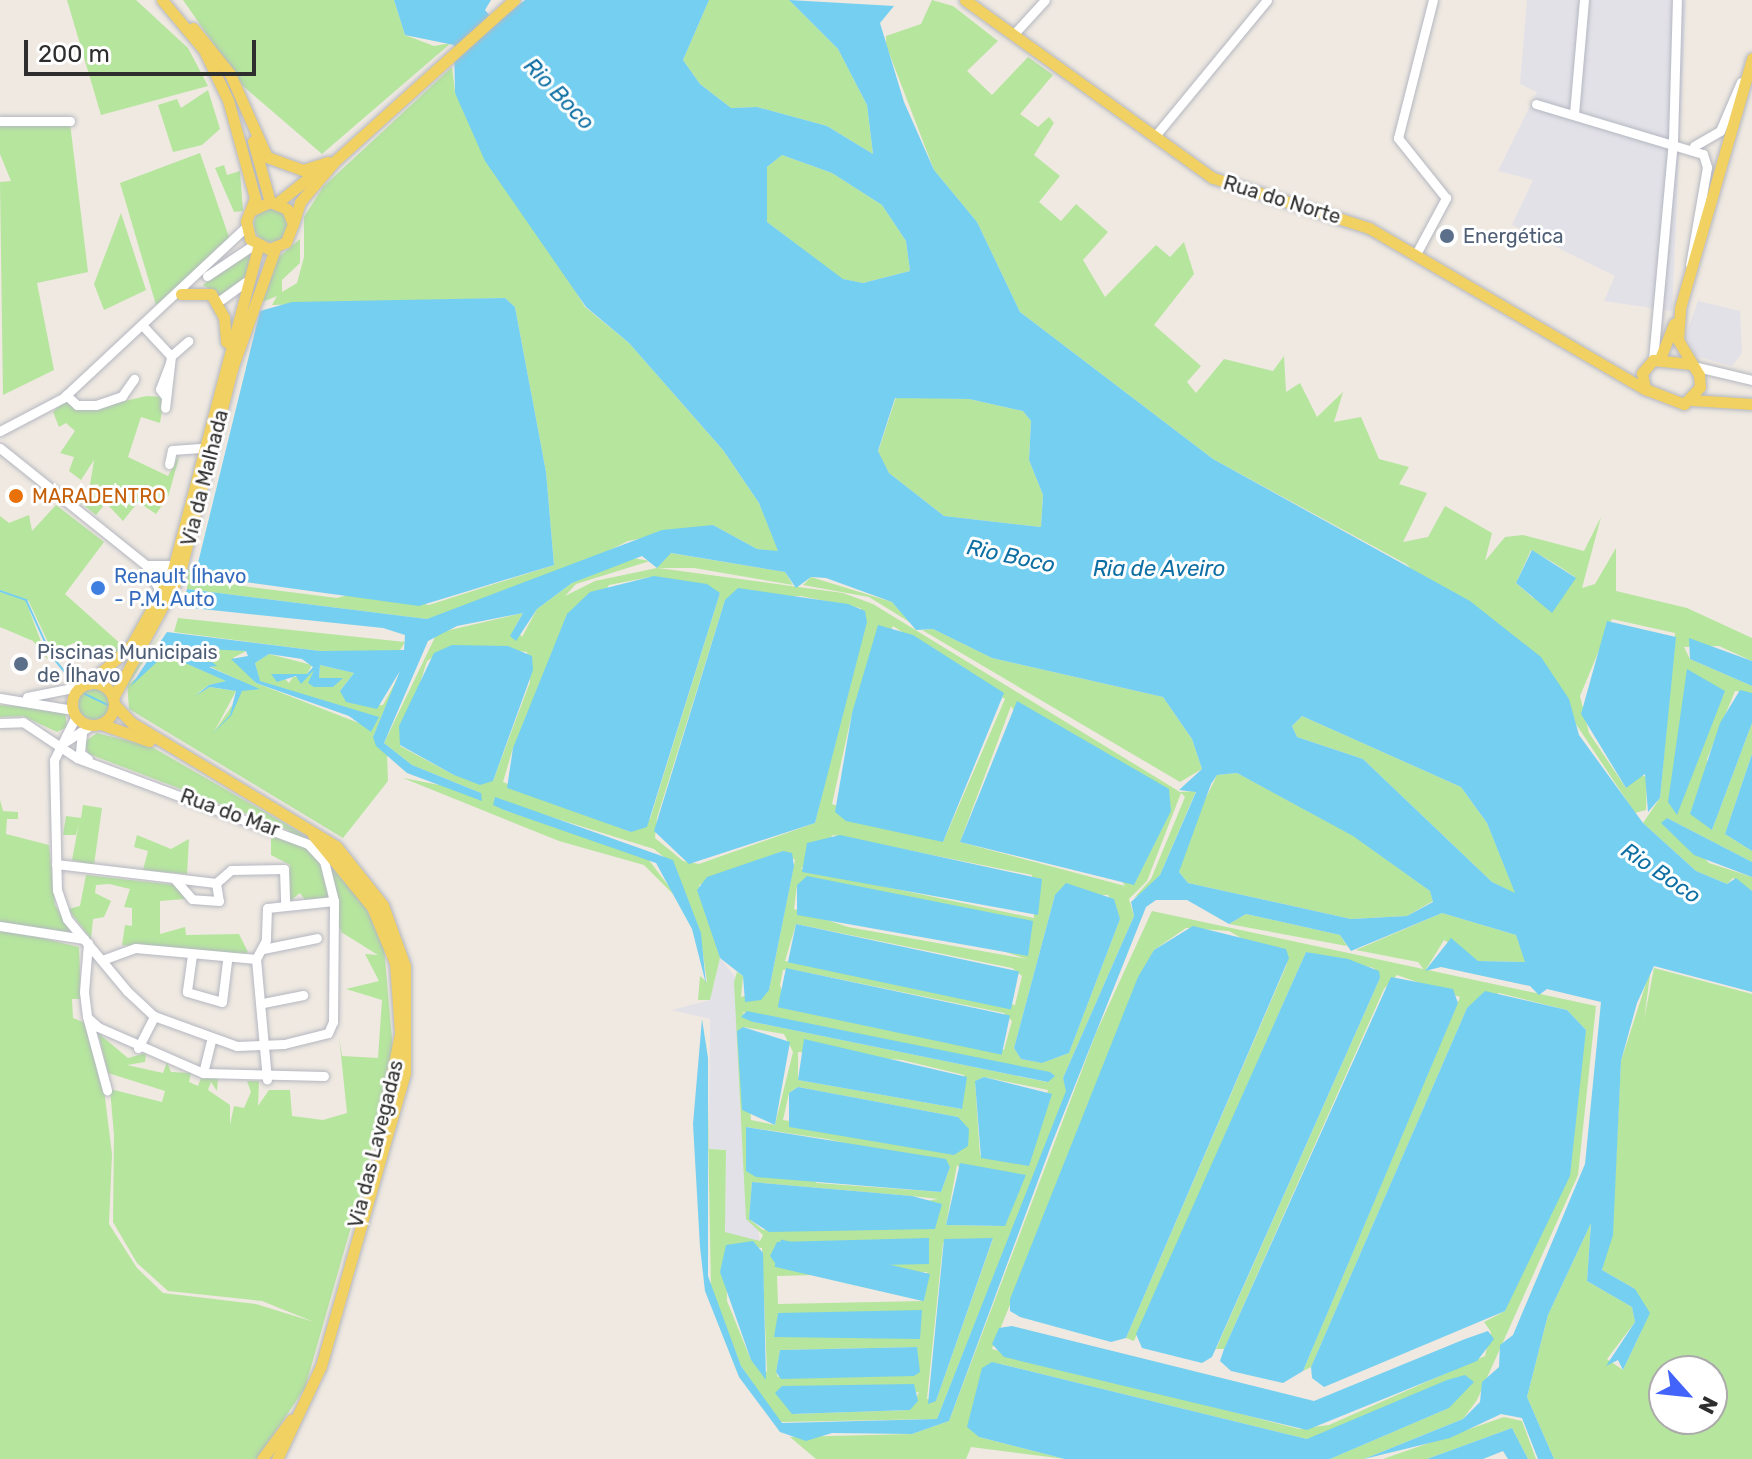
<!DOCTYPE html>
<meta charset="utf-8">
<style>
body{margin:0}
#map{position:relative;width:1752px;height:1459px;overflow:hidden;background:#efe9e1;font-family:Rubik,sans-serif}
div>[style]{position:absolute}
.industrial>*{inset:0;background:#e3e1e8}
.green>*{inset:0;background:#b6e59e}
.round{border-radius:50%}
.water>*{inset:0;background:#75cff0;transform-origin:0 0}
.stream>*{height:2px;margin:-1px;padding:0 1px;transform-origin:1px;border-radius:1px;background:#75cff0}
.roads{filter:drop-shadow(0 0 2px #b4b7c1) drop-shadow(0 0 2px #b4b7c1)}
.minor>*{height:9px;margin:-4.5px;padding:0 4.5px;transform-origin:4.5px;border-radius:4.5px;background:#fff}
.major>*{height:11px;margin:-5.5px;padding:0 5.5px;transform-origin:5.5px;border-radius:5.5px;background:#f2d163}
.major>.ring{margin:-5.5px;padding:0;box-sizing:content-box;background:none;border:11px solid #f2d163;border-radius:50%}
.dots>*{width:22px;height:22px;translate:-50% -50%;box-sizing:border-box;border:4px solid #fff;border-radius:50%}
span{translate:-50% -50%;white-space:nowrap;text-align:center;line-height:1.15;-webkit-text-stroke:6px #fff;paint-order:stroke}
.street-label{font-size:20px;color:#2e2e2e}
.service-label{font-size:20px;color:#4e5e75}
.left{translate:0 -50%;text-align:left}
.food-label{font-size:20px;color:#c56008}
.shop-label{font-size:20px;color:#366cbe}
.water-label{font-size:22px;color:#0d6fa3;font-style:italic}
.north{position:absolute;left:1648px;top:1355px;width:80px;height:80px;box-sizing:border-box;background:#fff;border:2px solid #ababab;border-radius:50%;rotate:117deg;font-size:22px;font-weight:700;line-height:32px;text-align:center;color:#2e2e2e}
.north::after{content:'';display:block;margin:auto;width:28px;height:36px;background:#4264fb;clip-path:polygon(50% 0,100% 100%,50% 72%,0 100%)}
.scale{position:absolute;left:24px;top:40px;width:232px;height:36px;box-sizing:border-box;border:4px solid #2e2e2e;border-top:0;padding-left:10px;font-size:24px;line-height:28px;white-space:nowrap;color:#2e2e2e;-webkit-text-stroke:6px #fff;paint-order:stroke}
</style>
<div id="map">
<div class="industrial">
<i style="clip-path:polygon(1527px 0,1686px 0,1672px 311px,1604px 301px,1615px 276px,1512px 225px,1533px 180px,1498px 171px,1537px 92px,1520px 84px)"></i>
<i style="clip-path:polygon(1698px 301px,1740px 311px,1742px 353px,1732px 366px,1696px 356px,1686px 335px)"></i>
<i style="clip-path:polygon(720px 958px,739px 982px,740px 1114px,760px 1242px,725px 1233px,726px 1150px,709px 1149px,710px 1019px,672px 1010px,710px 1000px)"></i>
</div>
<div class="green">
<i style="clip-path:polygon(67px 0,136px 0,188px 48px,208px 86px,101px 115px)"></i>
<i style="clip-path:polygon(183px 0,394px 0,405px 35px,434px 46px,451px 43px,322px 154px,243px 86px)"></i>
<i style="clip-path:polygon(709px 0,789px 0,838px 49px,867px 105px,873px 154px,827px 126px,757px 107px,731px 108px,700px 84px,683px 60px)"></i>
<i style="clip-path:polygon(evenodd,932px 0,953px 6px,998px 41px,967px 71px,992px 95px,1028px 57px,1053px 75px,1020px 114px,1038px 127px,1049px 117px,1054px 123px,1034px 155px,1060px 176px,1039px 202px,1061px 221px,1076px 204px,1108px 232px,1083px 260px,1105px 297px,1156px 245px,1170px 257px,1184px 242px,1194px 274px,1154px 325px,1201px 366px,1187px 382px,1196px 393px,1224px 359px,1273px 371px,1284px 356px,1286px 392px,1300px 383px,1317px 417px,1343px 392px,1334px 422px,1361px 417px,1379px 459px,1409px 467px,1399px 484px,1427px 493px,1403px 542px,1428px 537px,1445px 506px,1492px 533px,1485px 561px,1505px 537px,1523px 535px,1584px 551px,1601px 517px,1582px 588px,1595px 584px,1616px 548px,1616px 591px,1687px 608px,1752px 638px,1752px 661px,1719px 646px,1684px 647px,1690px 659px,1752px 686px,1752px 693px,1735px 691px,1707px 759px,1712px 830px,1752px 723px,1752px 754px,1725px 834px,1752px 851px,1752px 862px,1667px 818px,1709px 863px,1752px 877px,1752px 891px,1733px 878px,1727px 884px,1696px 871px,1643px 823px,1660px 798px,1675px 633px,1612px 619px,1580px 696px,1589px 733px,1626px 788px,1637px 774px,1647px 777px,1646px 810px,1635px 813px,1568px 712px,1406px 564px,1213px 459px,1020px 312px,977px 222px,934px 170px,886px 45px,886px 36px,921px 24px,932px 0,1531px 550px,1554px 563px,1575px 577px,1533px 598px,1516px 583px,1531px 550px)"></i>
<i style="clip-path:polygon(452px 67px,455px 93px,585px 307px,629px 343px,723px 450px,759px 503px,779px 552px,757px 549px,713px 525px,628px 541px,564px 573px,427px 619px,187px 589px,188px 569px,201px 579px,250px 587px,337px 598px,360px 592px,429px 605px,554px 565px,546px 472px,515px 307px,505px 298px,272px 305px,277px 296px,260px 303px,274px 261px,300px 239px,300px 263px,282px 280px,282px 292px,297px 283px,304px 257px,304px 217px,323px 187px)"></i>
<i style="clip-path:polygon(208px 90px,220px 129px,202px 145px,173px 152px,158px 105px,177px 99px,181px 108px)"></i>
<i style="clip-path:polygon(0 123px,70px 123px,88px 272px,37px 283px,54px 370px,3px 395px,0 182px,11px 181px,0 154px)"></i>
<i style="clip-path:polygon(200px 153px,230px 240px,156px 305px,120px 183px)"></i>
<i style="clip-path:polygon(782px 155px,832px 173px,882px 205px,906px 241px,910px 271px,863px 283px,842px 279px,767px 222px,767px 167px)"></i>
<i style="clip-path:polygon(224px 165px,227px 175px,240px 171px,243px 211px,234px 212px,215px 168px)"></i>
<i class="round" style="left:254px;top:208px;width:34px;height:34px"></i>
<i style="clip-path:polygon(121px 213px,146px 290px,104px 310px,94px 284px)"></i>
<i style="clip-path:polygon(243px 254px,254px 254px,247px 278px,219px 296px,203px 285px)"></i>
<i style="clip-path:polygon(147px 396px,164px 397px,160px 423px,141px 417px,128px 457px,168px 476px,180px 454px,168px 497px,156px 514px,138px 502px,123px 521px,106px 503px,96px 515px,81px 503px,99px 484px,90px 485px,94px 460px,81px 480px,69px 471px,74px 457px,60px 453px,75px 431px,66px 423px,59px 427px,53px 412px,67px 399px,93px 408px)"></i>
<i style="clip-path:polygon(896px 397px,969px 399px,1023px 411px,1031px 421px,1029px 460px,1043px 495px,1041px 527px,944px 516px,889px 473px,878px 452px)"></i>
<i style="clip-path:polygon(56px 505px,104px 542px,65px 594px,123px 646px,107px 662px,73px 643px,54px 655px,28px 600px,0 590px,0 516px,9px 523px,29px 515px,32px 531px)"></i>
<i style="clip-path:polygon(evenodd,670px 553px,785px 572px,793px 585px,694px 568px,658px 568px,843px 593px,873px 604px,1180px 792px,1196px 791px,1160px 875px,1149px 889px,1134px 898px,1151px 879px,1185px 797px,1181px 793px,1147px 881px,1129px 899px,1134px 916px,1063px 1078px,1067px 1091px,937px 1419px,780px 1422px,741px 1366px,711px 1290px,706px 1017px,709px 1149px,726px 1150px,725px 1232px,760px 1241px,763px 1235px,746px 1219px,734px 982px,737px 972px,743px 976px,741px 997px,769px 990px,795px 860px,783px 851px,699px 885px,720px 958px,710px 1000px,698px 1000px,700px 976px,707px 982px,700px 933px,670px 862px,654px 849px,494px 799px,504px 810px,645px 855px,680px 901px,644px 865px,559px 841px,403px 778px,481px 793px,412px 765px,384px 743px,437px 633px,523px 613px,515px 627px,522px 637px,537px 609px,572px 583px,632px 558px,650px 561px,576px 584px,565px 596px,595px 581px,657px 568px,670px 553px,650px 577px,720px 593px,650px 819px,631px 832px,503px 782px,513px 748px,609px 585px,650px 577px,670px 553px,801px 596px,860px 608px,866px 616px,815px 823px,699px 864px,683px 861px,655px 838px,657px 818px,725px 600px,801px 596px,670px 553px,893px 626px,1005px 699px,943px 842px,832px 804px,852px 713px,893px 626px,670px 553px,452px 645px,527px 652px,530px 682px,493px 781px,454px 775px,400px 746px,427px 661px,452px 645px,670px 553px,1011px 706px,1125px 886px,960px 842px,1011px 706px,670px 553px,833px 835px,1032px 875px,1034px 918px,801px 869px,833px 835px,670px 553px,797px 885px,1027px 959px,848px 927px,794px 909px,797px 885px,670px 553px,1055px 895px,1108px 895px,1120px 919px,1069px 1053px,1042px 1063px,1021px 1059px,1014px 1048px,1055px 895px,670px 553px,796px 924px,1012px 968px,1022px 976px,1015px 1005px,785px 961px,796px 924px,670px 553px,790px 969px,1004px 1013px,1012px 1021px,1004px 1050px,787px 1009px,780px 985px,783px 970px,790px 969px,670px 553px,742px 1012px,1005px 1066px,1053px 1074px,1047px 1082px,753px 1022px,742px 1012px,670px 553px,743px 1027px,784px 1034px,793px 1052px,775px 1125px,751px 1120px,743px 1027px,670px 553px,798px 1052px,902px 1060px,964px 1075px,962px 1109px,798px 1080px,798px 1052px,670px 553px,984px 1077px,1048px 1090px,1029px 1165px,980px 1155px,975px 1081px,984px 1077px,670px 553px,798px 1087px,958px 1117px,968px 1146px,783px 1120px,789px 1093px,798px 1087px,670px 553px,746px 1127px,827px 1139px,950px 1167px,941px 1192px,817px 1183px,746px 1127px,670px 553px,957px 1165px,1005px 1226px,946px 1225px,957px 1165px,670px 553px,752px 1182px,912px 1196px,938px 1199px,763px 1230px,749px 1219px,752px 1182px,670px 553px,993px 1239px,936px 1401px,927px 1399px,943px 1243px,993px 1239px,670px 553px,726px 1245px,762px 1248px,767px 1372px,751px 1360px,727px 1301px,726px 1245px,670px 553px,927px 1272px,924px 1301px,778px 1304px,777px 1276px,927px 1272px,670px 553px,917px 1347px,778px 1377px,776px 1372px,780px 1350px,917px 1347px,670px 553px,919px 1392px,910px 1410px,792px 1414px,919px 1392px)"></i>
<i style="clip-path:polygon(811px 577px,892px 602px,911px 623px,869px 597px,803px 585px)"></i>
<i style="clip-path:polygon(0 592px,25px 599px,48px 660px,33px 641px,0 627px)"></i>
<i style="clip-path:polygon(178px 618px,405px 642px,397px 655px,320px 651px,174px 632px)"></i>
<i style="clip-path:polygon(164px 629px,128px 685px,172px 648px,183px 662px,227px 681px,209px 685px,195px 695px,210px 687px,236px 691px,214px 732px,242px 691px,254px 687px,189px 657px,189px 645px,246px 651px,233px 658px,256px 683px,369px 727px,375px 718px,259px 681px,255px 663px,269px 654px,312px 665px,307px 674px,280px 674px,289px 683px,293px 677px,306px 677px,314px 669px,316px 683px,340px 679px,319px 678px,320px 665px,354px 673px,340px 691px,365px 706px,383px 705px,401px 672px,373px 737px,387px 754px,388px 781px,343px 838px,129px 709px,127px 682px)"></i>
<i style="clip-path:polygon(933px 629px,992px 658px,1163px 697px,1192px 739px,1202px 769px,1180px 782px,922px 630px)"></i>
<i class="round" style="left:78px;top:688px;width:32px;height:32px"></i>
<i style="clip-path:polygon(0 705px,65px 710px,67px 727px,57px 732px,23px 716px,0 717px)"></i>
<i style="clip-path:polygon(1302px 716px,1461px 787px,1487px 823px,1516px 894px,1492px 882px,1363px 759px,1297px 737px,1292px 726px)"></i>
<i style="clip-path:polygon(97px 733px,152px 747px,301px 833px,365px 905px,384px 947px,393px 1051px,365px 1178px,305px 1388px,257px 1459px,0 1459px,0 928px,79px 947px,81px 999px,72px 999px,73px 1018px,85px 1023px,101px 1066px,112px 1154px,109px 1224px,137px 1268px,163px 1293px,256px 1304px,314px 1322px,262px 1301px,168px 1291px,137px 1263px,113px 1222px,114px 1135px,110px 1089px,162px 1102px,165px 1091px,108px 1073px,98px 1033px,128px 1058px,146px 1053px,145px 1062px,127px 1065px,163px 1073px,167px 1062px,171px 1072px,191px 1073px,189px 1082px,198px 1086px,202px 1075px,218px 1077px,217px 1091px,211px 1082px,208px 1090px,230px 1105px,230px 1125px,234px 1106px,244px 1108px,251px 1092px,247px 1081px,259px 1081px,258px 1106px,269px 1090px,290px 1090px,292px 1116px,323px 1120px,347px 1113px,339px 1036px,342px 1056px,378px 1058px,382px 1000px,346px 989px,379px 981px,365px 954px,378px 955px,341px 932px,332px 900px,305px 900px,300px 893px,285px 905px,290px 865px,271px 855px,271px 833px,291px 831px,89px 754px,83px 743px)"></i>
<i style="clip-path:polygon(1237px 773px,1354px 836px,1430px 891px,1433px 901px,1407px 916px,1351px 919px,1188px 883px,1179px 872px,1188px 835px,1217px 775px)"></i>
<i style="clip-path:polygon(0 800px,3px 811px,18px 812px,18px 819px,7px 819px,6px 834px,49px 845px,55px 905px,72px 934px,0 922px)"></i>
<i style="clip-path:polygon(83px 805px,102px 808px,94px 865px,72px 860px,79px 823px,76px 835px,63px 835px,66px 816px,81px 818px)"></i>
<i style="clip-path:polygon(137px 835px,171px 849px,189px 839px,187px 874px,143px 870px,148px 851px,134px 847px)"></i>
<i style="clip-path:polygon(86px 875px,175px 885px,185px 899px,160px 901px,160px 934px,185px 927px,186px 935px,239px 934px,248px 952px,237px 958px,122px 945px,125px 925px,132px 926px,132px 908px,124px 907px,130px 889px,109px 884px,96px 885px,95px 893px,111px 901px,104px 917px,93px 919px,91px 939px,68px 909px,80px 906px)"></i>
<i style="clip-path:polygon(evenodd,1152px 911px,1596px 1006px,1578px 1175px,1477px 1400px,1463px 1419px,1364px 1459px,1330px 1459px,1449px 1408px,1307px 1439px,1001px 1364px,979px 1437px,1065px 1459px,971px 1447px,966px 1459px,816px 1459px,790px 1437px,912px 1434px,949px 1421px,1096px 1033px,1152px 911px,1186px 928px,1229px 931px,1287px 964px,1126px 1338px,1134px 1341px,1306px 952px,1374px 968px,1380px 978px,1216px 1349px,1224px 1349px,1384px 989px,1397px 975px,1460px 997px,1303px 1371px,1311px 1367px,1467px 1008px,1499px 993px,1567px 1010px,1586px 1030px,1505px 1311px,1484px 1322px,1491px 1332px,1485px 1356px,1329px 1425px,1299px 1429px,992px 1349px,1154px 950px,1186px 928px)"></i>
<i style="clip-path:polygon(1442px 913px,1516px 935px,1526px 962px,1478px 961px,1444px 940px,1425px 971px,1418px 962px,1356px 950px)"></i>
<i style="clip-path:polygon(1246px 914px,1340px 935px,1347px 946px,1229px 924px)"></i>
<i style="clip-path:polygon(evenodd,1651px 968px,1644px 1020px,1654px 968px,1752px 994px,1752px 1459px,1554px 1459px,1527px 1397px,1548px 1315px,1591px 1223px,1587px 1281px,1632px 1307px,1635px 1322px,1607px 1359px,1623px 1370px,1641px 1332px,1635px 1289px,1602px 1270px,1613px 1217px,1621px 1061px,1651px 968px,1664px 1371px,1712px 1371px,1712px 1419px,1664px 1419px,1664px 1371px)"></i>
<i style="clip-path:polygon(1504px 1417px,1522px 1421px,1536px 1459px,1528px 1459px,1512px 1428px,1427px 1459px,1383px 1459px)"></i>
</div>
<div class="water">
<i style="clip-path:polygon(evenodd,394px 0,491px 0,485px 10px,496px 23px,525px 0,709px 0,683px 60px,700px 84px,731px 108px,757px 107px,827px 126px,873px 154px,867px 105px,838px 49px,789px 0,894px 6px,880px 23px,904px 102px,934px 170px,977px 222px,1020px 312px,1213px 459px,1470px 601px,1541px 657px,1569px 699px,1579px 735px,1643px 823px,1696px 871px,1727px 884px,1736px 878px,1752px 891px,1752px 992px,1654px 966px,1637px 1003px,1621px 1061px,1613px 1235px,1602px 1270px,1635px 1289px,1650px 1313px,1623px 1370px,1618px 1360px,1606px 1366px,1635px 1322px,1632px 1307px,1587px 1281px,1591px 1223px,1548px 1315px,1527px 1397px,1554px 1459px,1538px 1459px,1522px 1418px,1501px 1414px,1450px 1438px,1364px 1459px,1463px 1419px,1480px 1402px,1482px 1382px,1499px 1367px,1500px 1345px,1513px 1335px,1585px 1164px,1601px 1002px,1547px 989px,1539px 995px,1530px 986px,1441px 967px,1425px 971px,1451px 938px,1478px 961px,1525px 962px,1516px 935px,1442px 913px,1351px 951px,1340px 935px,1246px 914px,1229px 924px,1187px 900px,1156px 900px,1146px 907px,1052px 1143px,949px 1421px,912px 1434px,832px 1433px,806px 1441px,780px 1432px,739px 1377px,705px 1291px,700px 1247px,693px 1124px,702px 1019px,708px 1058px,708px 1276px,741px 1366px,782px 1423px,937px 1419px,1066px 1091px,1063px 1078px,1134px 916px,1131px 902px,1160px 875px,1196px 792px,1179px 790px,1202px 769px,1192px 739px,1163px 697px,992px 658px,933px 629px,916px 630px,892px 602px,826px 578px,811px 577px,796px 588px,785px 572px,671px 553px,657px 568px,642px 556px,572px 583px,537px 609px,516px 641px,510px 636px,523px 613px,457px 626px,428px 641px,384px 743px,412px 765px,481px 793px,482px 801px,407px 773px,376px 746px,373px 737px,400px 671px,377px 709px,346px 702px,340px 691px,354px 673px,320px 665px,319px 678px,343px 678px,333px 687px,314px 687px,308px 683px,314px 670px,301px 684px,296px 676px,277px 682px,271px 674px,307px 674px,313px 667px,302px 659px,269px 654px,255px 663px,260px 681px,379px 717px,371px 732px,349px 716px,256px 683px,231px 659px,248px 656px,246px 651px,185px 648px,198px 662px,212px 662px,217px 666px,209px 667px,260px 689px,242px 691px,231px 716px,212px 734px,230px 715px,236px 691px,210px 687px,195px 696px,209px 685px,226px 681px,185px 663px,172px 648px,130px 687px,167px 632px,320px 651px,404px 650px,405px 635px,383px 628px,183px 607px,187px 589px,427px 619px,662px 530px,713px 525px,757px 549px,778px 551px,759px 503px,723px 450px,629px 343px,586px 307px,485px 161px,455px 93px,454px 45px,405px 35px,394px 0,782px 155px,832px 173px,882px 205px,906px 241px,910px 271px,863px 283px,843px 279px,767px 222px,767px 167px,782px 155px,394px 0,895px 398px,969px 399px,1023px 411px,1031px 421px,1029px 460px,1043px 495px,1041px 527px,944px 516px,889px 473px,878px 451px,895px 398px,394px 0,1302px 716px,1461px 787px,1487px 823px,1515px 893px,1492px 882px,1363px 759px,1297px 737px,1292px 726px,1302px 716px,394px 0,1237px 773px,1353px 836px,1430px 891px,1433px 902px,1407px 916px,1351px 919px,1188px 883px,1179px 872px,1211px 784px,1217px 775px,1237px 773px)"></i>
<i style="clip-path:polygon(505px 298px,515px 307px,546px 472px,554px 565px,419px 606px,195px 575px,260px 311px,292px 302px)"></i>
<i style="clip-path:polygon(1532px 550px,1576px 578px,1552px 613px,1516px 583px)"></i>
<i style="clip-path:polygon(654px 576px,707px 584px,720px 593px,647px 827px,631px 832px,507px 788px,513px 748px,567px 614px,590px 592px)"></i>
<i style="clip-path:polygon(738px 588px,848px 604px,865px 611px,867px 622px,815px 823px,689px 864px,654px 831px,725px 600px)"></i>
<i style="clip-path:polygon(1607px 621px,1676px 637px,1660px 798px,1648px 812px,1645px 774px,1626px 788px,1581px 714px)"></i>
<i style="clip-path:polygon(878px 625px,913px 635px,1004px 693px,943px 842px,846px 821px,835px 812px,852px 713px)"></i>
<i style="clip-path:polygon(1689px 638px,1752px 661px,1752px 686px,1690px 659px)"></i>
<i style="clip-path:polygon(508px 646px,532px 656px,533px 670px,493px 781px,480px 785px,454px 775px,400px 745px,399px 726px,434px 653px,452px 645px)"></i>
<i style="clip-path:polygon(1687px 669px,1725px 691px,1677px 815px,1668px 802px)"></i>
<i style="clip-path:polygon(1740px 690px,1752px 693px,1752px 723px,1712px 830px,1690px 814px,1720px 723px)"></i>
<i style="clip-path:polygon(1017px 701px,1169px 789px,1171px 811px,1134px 885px,960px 842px)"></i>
<i style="clip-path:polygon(1752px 754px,1752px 851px,1725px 834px)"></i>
<i style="clip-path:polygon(495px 797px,673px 860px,701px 933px,706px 984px,692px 929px,656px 863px,504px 810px,493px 805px)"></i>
<i style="clip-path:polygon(1667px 818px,1752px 862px,1752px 877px,1694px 855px,1661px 823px)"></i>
<i style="clip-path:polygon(840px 835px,1042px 879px,1038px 915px,802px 872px,807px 843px)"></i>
<i style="clip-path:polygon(783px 851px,792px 853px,794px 866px,769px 990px,761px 1000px,745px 1002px,743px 976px,720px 958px,697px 890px,707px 877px)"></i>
<i style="clip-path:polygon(807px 876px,1033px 921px,1028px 956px,797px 915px,797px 885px)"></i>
<i style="clip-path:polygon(1066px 883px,1114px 899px,1120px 919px,1069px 1053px,1042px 1063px,1021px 1059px,1014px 1048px,1055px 895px)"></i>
<i style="left:796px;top:924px;width:228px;height:39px;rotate:12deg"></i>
<i style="clip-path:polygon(1193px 926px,1286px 949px,1289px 958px,1126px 1338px,1111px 1342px,1020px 1317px,1010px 1311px,1010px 1299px,1138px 977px,1154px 950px)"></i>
<i style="clip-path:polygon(1306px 952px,1348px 959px,1379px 971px,1380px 978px,1212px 1357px,1202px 1363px,1142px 1348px,1136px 1334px)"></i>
<i style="left:786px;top:968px;width:229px;height:40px;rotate:12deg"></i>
<i style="clip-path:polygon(1391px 977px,1453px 989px,1458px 1003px,1303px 1371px,1283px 1383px,1231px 1371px,1220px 1361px,1224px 1349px)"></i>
<i style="clip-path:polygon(1485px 991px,1567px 1010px,1586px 1030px,1570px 1176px,1505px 1311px,1324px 1387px,1312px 1378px,1311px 1367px,1467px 1008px)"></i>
<i style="clip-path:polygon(747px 1011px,1050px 1072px,1055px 1076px,1048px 1082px,753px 1022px,741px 1017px)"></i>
<i style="clip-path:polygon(743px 1027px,790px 1042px,775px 1125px,742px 1110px,737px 1031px)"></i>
<i style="clip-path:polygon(804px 1039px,967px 1077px,962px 1109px,798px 1080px)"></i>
<i style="clip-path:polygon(984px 1077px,1052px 1094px,1029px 1166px,981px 1158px,975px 1081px)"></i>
<i style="clip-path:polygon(798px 1087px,958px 1117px,969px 1129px,968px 1146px,954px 1155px,789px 1127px,789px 1093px)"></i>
<i style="clip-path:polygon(746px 1127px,946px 1159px,950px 1167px,941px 1192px,756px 1177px,746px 1171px)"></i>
<i style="clip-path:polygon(960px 1163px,1026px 1175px,1005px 1226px,946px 1225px)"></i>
<i style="clip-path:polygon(752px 1182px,912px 1196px,942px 1204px,935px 1229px,769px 1232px,749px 1219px)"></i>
<i style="clip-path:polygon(929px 1238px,929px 1264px,778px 1267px,770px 1256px,777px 1242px)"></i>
<i style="clip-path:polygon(993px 1238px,936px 1401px,928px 1404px,944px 1239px)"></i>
<i style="clip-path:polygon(753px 1241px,763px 1253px,766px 1380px,751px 1360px,720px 1272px,726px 1245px)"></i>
<i style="left:930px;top:1274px;width:28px;height:153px;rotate:103deg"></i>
<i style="clip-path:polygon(922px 1310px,920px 1339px,774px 1337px,778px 1313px)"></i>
<i style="clip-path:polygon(1012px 1326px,1314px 1401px,1465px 1339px,1488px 1331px,1494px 1339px,1477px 1361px,1307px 1430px,1004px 1357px,992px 1344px,999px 1328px)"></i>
<i style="clip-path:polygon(917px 1347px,920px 1372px,914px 1376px,781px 1379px,776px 1372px,780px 1350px)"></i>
<i style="clip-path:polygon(992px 1362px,1307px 1439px,1447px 1380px,1465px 1375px,1474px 1382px,1449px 1408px,1330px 1459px,1065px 1459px,979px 1437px,967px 1427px,982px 1368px)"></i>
<i style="clip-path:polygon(914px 1384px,918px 1401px,910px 1410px,792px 1414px,775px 1393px,782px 1386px)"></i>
<i style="clip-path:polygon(1512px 1428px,1528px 1459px,1508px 1459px,1503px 1451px,1483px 1459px,1427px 1459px)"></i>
</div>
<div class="stream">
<i style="left:0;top:591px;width:28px;rotate:19deg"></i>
<i style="left:26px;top:600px;width:60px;rotate:65.6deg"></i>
<i style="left:51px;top:655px;width:32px;rotate:51deg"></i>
<i style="left:85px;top:694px;width:25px;rotate:26deg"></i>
</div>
<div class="roads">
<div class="minor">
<i style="left:1013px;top:35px;width:47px;rotate:-47.6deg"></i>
<i style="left:1536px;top:104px;width:174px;rotate:16.7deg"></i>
<i style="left:1703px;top:154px;width:14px;rotate:73deg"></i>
<i style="left:1707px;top:167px;width:99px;rotate:99.8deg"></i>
<i style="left:1574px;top:114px;width:114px;rotate:-85deg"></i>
<i style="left:0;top:121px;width:70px"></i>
<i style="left:1155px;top:136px;width:176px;rotate:-50.5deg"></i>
<i style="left:1694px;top:146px;width:30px;rotate:-30deg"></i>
<i style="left:1720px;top:131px;width:53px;rotate:-66.8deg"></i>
<i style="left:1416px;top:254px;width:64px;rotate:-61.8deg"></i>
<i style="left:1446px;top:198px;width:77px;rotate:-128.7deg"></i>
<i style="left:1398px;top:138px;width:142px;rotate:-75.8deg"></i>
<i style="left:207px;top:276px;width:58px;rotate:-33.7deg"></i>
<i style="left:222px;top:299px;width:29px;rotate:-36deg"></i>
<i style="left:143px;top:326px;width:41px;rotate:47deg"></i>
<i style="left:171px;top:356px;width:52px;rotate:96.6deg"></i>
<i style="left:171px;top:356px;width:23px;rotate:-41deg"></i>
<i style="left:1653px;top:360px;width:220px;rotate:-84.8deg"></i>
<i style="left:1673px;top:141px;width:141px;rotate:-88.4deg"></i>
<i style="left:1693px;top:366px;width:61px;rotate:13.3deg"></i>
<i style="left:66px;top:395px;width:15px;rotate:42deg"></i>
<i style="left:77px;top:405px;width:19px"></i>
<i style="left:96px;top:405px;width:28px;rotate:-19deg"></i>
<i style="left:122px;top:396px;width:21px;rotate:-55deg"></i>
<i style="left:166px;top:397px;width:10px;rotate:-127deg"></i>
<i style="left:160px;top:389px;width:28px;rotate:-69deg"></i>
<i style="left:0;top:431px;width:71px;rotate:-27.6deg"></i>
<i style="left:63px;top:398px;width:250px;rotate:-43.1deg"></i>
<i style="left:0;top:448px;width:187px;rotate:38.7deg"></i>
<i style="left:146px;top:565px;width:32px;rotate:62deg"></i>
<i style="left:169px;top:464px;width:14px;rotate:-78deg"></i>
<i style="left:172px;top:450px;width:32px;rotate:-4deg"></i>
<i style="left:147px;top:565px;width:27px"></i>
<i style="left:27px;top:697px;width:57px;rotate:-11.1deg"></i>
<i style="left:0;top:698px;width:74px;rotate:9.3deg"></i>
<i style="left:76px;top:716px;width:49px;rotate:116.6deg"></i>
<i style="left:54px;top:760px;width:130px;rotate:88.7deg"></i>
<i style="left:57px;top:890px;width:31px;rotate:71deg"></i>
<i style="left:67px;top:919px;width:94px;rotate:50.2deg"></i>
<i style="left:127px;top:991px;width:37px;rotate:43deg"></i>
<i style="left:154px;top:1016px;width:88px;rotate:19.9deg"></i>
<i style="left:237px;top:1046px;width:47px;rotate:-2.4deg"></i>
<i style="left:284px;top:1044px;width:45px;rotate:-14deg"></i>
<i style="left:328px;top:1033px;width:12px;rotate:-66deg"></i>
<i style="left:333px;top:1022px;width:121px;rotate:-89.5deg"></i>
<i style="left:334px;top:901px;width:67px;rotate:174deg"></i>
<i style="left:267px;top:908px;width:32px;rotate:92deg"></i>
<i style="left:266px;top:940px;width:21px;rotate:118deg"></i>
<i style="left:256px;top:959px;width:121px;rotate:-174.8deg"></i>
<i style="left:135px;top:948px;width:35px;rotate:160deg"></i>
<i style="left:0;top:723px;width:23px;rotate:-2deg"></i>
<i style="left:23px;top:722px;width:65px;rotate:33.7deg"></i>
<i style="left:77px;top:758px;width:246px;rotate:20.4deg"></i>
<i style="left:308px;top:844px;width:23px;rotate:47deg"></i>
<i style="left:324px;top:861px;width:41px;rotate:76deg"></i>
<i style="left:82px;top:733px;width:20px;rotate:96deg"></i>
<i style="left:80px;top:753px;width:10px;rotate:37deg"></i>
<i style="left:65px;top:742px;width:31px;rotate:-33deg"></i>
<i style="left:56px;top:864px;width:119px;rotate:6.8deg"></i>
<i style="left:174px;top:878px;width:42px;rotate:6.8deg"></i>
<i style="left:216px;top:883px;width:18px;rotate:81deg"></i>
<i style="left:219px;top:901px;width:27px;rotate:-176deg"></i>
<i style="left:192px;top:899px;width:28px;rotate:-131deg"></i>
<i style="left:216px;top:883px;width:20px;rotate:-41deg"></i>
<i style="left:231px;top:870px;width:53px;rotate:-1.1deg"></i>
<i style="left:284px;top:869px;width:36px;rotate:88deg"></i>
<i style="left:0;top:926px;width:85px;rotate:8.8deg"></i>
<i style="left:88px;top:943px;width:49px;rotate:94.7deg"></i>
<i style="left:84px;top:992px;width:25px;rotate:83deg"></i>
<i style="left:87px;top:1017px;width:15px;rotate:42deg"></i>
<i style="left:98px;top:1027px;width:115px;rotate:23.7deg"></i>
<i style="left:203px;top:1073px;width:121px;rotate:1.4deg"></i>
<i style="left:263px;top:949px;width:55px;rotate:-11.5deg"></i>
<i style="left:192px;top:955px;width:37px;rotate:98deg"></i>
<i style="left:187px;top:992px;width:36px;rotate:16deg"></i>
<i style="left:222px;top:1002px;width:41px;rotate:-83deg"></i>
<i style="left:256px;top:959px;width:121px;rotate:84.8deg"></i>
<i style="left:263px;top:1003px;width:41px;rotate:-11.3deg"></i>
<i style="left:88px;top:1020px;width:73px;rotate:74.8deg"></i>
<i style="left:138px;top:1048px;width:36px;rotate:-63deg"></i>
<i style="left:203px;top:1073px;width:34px;rotate:-76deg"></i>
</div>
<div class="major">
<i style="left:162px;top:0;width:65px;rotate:50deg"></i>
<i style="left:204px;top:50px;width:55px;rotate:64.4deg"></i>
<i style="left:228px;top:100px;width:102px;rotate:74.6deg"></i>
<i style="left:255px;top:198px;width:25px;rotate:111deg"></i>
<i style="left:246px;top:221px;width:18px;rotate:77deg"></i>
<i style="left:250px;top:239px;width:21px;rotate:28deg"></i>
<i style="left:269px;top:249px;width:18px;rotate:-22deg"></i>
<i style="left:286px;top:242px;width:19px;rotate:-69deg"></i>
<i style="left:293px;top:224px;width:16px;rotate:-112deg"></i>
<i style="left:287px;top:209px;width:18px;rotate:-158deg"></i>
<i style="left:270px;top:202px;width:20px;rotate:156deg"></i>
<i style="left:965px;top:0;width:305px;rotate:35.7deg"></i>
<i style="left:1213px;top:178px;width:164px;rotate:17.8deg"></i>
<i style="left:1369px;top:228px;width:320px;rotate:30.3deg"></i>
<i style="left:193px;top:28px;width:59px;rotate:51.2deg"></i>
<i style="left:230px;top:74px;width:91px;rotate:66deg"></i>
<i style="left:267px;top:157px;width:38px;rotate:20deg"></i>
<i style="left:303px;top:170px;width:26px;rotate:-18deg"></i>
<i style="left:253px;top:141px;width:63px;rotate:74.4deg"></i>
<i style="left:277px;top:203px;width:50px;rotate:-38.5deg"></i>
<i style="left:293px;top:224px;width:23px;rotate:-72deg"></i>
<i style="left:300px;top:202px;width:54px;rotate:-49.5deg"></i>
<i style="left:335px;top:161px;width:241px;rotate:-42deg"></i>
<i style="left:181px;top:294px;width:30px"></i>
<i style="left:211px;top:294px;width:26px;rotate:61deg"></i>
<i style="left:224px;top:317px;width:25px;rotate:85deg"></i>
<i style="left:1661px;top:356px;width:35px;rotate:-68deg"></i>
<i style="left:1691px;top:364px;width:38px;rotate:-174deg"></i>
<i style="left:1653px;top:360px;width:17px;rotate:130deg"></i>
<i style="left:1642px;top:373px;width:16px;rotate:79deg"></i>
<i style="left:1645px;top:389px;width:42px;rotate:21deg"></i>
<i style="left:1684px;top:404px;width:23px;rotate:-47deg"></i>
<i style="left:1700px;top:387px;width:12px;rotate:-95deg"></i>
<i style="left:1699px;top:375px;width:41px;rotate:-121deg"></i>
<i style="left:1678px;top:340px;width:32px;rotate:-86deg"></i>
<i style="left:1680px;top:308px;width:260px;rotate:-73.9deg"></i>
<i style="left:1692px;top:400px;width:60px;rotate:3.8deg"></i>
<i class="ring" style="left:72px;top:683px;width:31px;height:31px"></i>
<i style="left:88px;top:684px;width:57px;rotate:-41.5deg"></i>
<i style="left:131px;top:646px;width:84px;rotate:-60.7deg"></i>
<i style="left:172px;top:573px;width:337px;rotate:-75.2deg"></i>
<i style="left:113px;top:698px;width:139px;rotate:-61.6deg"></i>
<i style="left:179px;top:576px;width:217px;rotate:-75.6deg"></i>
<i style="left:233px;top:366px;width:124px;rotate:-70.3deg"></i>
<i style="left:114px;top:704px;width:26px;rotate:47deg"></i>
<i style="left:132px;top:723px;width:238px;rotate:31.1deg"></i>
<i style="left:336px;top:846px;width:75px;rotate:51.5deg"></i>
<i style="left:383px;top:905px;width:65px;rotate:70.2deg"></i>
<i style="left:405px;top:966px;width:107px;rotate:90deg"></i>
<i style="left:405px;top:1073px;width:305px;rotate:106deg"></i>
<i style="left:321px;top:1366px;width:103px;rotate:115.3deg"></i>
<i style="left:101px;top:724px;width:51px;rotate:19.5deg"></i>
<i style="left:313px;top:835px;width:93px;rotate:50.7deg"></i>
<i style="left:372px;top:907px;width:61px;rotate:67.7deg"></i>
<i style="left:395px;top:963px;width:70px;rotate:85.9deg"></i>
<i style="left:400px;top:1033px;width:99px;rotate:101.1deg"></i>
<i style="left:262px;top:1459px;width:49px;rotate:-53.4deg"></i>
</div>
</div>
<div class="dots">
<i style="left:1447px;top:236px;background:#5c6f8a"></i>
<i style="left:16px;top:496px;background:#e8710a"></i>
<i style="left:98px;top:588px;background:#3f7fe0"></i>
<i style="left:21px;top:664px;background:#5c6f8a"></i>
</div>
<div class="street-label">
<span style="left:1282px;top:200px;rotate:17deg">Rua do Norte</span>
<span style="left:205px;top:478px;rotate:-76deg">Via da Malhada</span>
<span style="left:230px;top:813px;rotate:20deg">Rua do Mar</span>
<span style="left:376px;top:1144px;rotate:-76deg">Via das Lavegadas</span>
</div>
<div class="service-label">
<span class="left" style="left:1463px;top:236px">Energética</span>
<span class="left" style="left:37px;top:664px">Piscinas Municipais<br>de Ílhavo</span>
</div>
<div class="food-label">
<span class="left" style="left:32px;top:496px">MARADENTRO</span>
</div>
<div class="shop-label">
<span class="left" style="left:114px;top:588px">Renault Ílhavo<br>- P.M. Auto</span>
</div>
<div class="water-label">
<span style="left:559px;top:94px;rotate:46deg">Rio Boco</span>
<span style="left:1011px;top:556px;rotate:12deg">Rio Boco</span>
<span style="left:1159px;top:569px">Ria de Aveiro</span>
<span style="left:1661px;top:873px;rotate:34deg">Rio Boco</span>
</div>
<div class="north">N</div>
<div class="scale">200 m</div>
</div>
